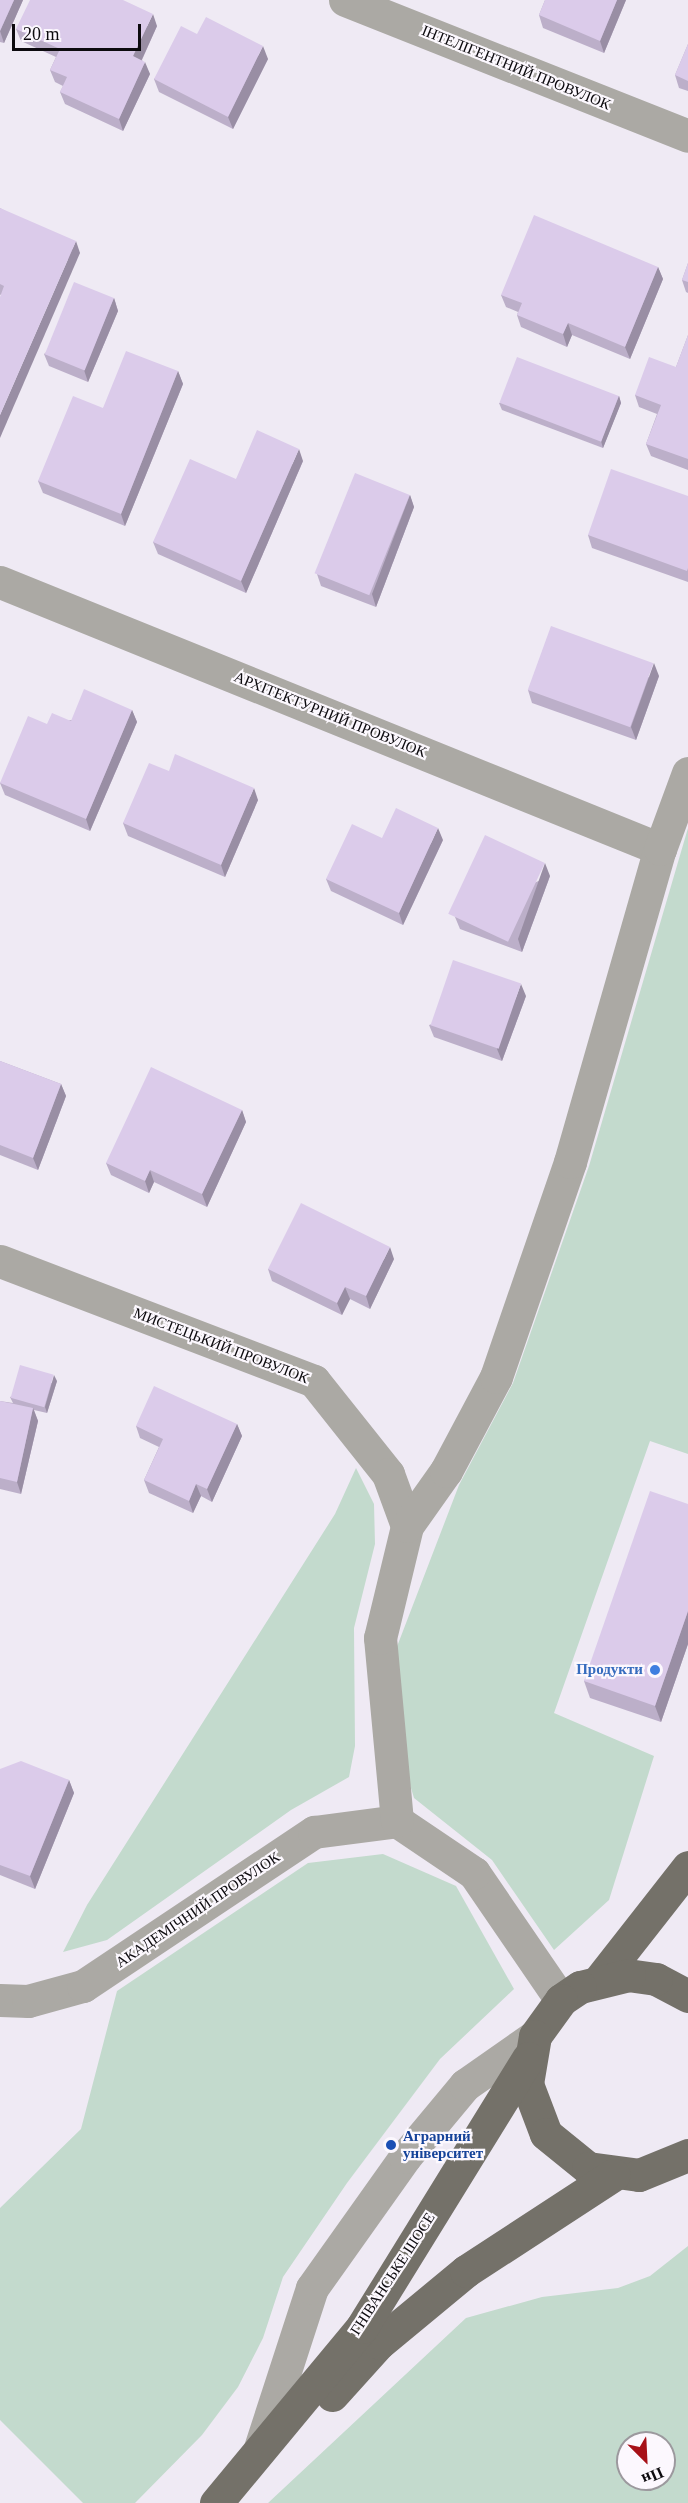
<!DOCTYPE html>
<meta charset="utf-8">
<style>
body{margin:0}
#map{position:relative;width:688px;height:2503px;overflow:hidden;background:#efeaf4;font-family:"Times New Roman",serif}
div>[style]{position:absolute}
.green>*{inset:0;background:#c3dacd}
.minor>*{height:33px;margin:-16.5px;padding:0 16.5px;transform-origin:16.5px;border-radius:16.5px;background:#aba9a4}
.major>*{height:33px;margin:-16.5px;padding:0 16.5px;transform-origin:16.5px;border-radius:16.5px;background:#747169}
.wall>*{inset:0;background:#bcafc9}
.shaded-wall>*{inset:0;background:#998ea4}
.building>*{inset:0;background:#dbcbea;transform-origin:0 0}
.dots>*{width:16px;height:16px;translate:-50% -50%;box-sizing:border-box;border:3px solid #fcf8fe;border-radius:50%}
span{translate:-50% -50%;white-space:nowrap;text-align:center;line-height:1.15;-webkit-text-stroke:4.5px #fcf8fe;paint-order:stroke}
.street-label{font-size:15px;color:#0c0a0e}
.shop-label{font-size:15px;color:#366cbe;font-weight:700}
.right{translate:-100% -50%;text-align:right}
.transit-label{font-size:15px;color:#164399;font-weight:700}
.left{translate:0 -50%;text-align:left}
.north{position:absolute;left:616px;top:2431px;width:60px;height:60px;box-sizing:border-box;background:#fcf8fe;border:2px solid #9c999e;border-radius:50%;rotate:156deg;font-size:16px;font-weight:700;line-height:24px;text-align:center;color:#0c0a0e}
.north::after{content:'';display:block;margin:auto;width:21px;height:27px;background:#a71118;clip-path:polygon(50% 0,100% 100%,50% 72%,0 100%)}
.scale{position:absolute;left:12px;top:24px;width:129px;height:27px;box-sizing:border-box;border:3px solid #0c0a0e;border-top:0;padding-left:8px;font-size:18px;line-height:21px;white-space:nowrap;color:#0c0a0e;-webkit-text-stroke:4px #fcf8fe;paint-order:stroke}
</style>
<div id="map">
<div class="green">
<i style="clip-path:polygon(688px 828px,688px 1454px,650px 1441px,554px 1713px,654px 1756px,609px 1900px,554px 1950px,492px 1860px,414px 1798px,396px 1738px,393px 1657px,459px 1485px,513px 1383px,589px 1166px)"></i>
<i style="clip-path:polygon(356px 1468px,374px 1504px,375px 1544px,354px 1628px,355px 1746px,349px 1777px,291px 1810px,107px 1940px,63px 1952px,87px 1905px,335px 1514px)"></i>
<i style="clip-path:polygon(383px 1854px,456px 1886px,514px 1989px,440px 2059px,347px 2183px,283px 2277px,263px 2338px,238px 2387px,202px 2435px,135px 2503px,83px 2503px,0 2420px,0 2208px,81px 2129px,117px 1991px,308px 1863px)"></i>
<i style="clip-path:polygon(evenodd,688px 2246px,688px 2503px,268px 2503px,466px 2318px,542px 2297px,618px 2288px,650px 2276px,688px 2246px,628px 2443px,664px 2443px,664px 2479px,628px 2479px,628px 2443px)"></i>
</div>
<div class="minor">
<i style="left:345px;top:0;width:369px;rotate:21.6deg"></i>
<i style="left:0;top:582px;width:712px;rotate:22.03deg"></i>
<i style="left:0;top:1261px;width:336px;rotate:20.9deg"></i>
<i style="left:314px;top:1381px;width:119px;rotate:51.5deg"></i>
<i style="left:388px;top:1474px;width:55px;rotate:69.9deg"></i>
<i style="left:0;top:2000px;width:28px;rotate:2deg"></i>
<i style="left:28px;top:2001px;width:57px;rotate:-15.3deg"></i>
<i style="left:83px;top:1986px;width:278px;rotate:-33.7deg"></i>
<i style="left:314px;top:1832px;width:84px;rotate:-7.5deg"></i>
<i style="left:561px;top:2000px;width:154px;rotate:-124.4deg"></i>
<i style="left:474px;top:1873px;width:93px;rotate:-146deg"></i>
<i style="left:397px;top:1821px;width:184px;rotate:-95.3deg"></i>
<i style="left:380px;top:1638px;width:115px;rotate:-76.4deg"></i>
<i style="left:407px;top:1526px;width:67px;rotate:-54.7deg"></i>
<i style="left:446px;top:1471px;width:106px;rotate:-62deg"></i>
<i style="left:496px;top:1377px;width:227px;rotate:-71deg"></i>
<i style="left:570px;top:1162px;width:326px;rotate:-74deg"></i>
<i style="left:660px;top:849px;width:81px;rotate:-69.8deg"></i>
<i style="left:260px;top:2448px;width:168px;rotate:-72deg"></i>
<i style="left:312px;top:2288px;width:161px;rotate:-54.6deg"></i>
<i style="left:405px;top:2157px;width:94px;rotate:-50.2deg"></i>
<i style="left:465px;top:2085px;width:85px;rotate:-35deg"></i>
</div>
<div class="major">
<i style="left:601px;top:1978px;width:141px;rotate:-51.9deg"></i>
<i style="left:688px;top:1996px;width:36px;rotate:-152deg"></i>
<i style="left:656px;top:1979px;width:27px;rotate:-172deg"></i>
<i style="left:629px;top:1975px;width:50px;rotate:166.2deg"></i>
<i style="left:580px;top:1987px;width:23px;rotate:146deg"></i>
<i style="left:561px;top:2000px;width:44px;rotate:125.8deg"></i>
<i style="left:535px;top:2036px;width:49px;rotate:99.5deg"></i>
<i style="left:527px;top:2084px;width:53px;rotate:69.2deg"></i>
<i style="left:546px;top:2134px;width:54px;rotate:39deg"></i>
<i style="left:588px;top:2168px;width:51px;rotate:7.8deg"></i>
<i style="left:639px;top:2175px;width:53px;rotate:-22.2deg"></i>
<i style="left:332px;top:2395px;width:70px;rotate:-47.9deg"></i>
<i style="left:379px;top:2343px;width:113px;rotate:-39.6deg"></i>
<i style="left:466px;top:2271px;width:176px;rotate:-33.1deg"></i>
<i style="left:216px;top:2503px;width:229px;rotate:-50.3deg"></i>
<i style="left:362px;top:2327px;width:316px;rotate:-58.3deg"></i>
</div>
<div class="wall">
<i style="clip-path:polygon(0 0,23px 0,4px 43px,0 42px)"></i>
<i style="clip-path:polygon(545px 0,626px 0,604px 53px,543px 28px,539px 15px)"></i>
<i style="clip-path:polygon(157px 26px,142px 60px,150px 74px,123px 131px,65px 104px,60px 92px,63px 86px,55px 82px,50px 70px,56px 57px,21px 41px,16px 29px)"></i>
<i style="clip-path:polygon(197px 34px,268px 59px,233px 129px,159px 92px,154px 79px)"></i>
<i style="clip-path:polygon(688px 44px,688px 91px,679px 88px,675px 75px)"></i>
<i style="clip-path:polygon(0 208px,80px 253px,0 295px)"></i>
<i style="clip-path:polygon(688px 263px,688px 293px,686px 292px,682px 280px)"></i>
<i style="clip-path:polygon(658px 267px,663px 279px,630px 359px,572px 335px,567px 347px,521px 327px,517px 315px,518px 312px,506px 307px,501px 295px)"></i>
<i style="clip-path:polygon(114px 298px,118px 311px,88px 382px,49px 366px,44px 354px)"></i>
<i style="clip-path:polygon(688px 335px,688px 470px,651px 456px,646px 444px,657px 414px,639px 407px,635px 395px,676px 367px)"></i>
<i style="clip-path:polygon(178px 371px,183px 384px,125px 526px,43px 493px,38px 481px,103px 408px)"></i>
<i style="clip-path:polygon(619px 396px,621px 403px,603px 448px,502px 410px,499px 403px)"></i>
<i style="clip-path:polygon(303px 461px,246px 593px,158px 554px,153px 542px,236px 479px)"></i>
<i style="clip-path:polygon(410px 495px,414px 507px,376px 607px,321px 586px,317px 574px)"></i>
<i style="clip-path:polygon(688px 496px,688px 582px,592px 548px,588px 535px)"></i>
<i style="clip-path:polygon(659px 676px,636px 740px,532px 703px,528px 690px)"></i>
<i style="clip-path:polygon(132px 710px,137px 722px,90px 831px,5px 795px,0 783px,47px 724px)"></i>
<i style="clip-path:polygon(169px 771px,258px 800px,225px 877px,128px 836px,123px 823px)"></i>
<i style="clip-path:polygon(443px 840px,403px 925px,331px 891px,326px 879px)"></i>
<i style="clip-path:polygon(550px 876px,522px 952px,460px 929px,455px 917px)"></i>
<i style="clip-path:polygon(526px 996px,502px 1061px,434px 1037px,429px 1025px)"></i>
<i style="clip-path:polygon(0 1061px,61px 1084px,66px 1096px,38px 1170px,0 1155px)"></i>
<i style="clip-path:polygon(242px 1110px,246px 1122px,207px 1207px,154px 1182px,149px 1193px,111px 1175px,106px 1163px)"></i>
<i style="clip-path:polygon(394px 1259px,370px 1309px,350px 1299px,342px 1315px,272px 1281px,268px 1269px)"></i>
<i style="clip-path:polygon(57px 1381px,47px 1413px,34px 1410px,38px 1421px,21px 1494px,0 1489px,0 1401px,13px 1403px,10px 1397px)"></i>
<i style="clip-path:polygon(237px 1424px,242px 1436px,212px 1502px,201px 1496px,193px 1513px,149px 1493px,144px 1480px,159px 1447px,140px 1438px,136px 1426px)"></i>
<i style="clip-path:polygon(688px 1504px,688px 1644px,661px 1722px,590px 1698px,584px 1681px)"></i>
<i style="clip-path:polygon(0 1769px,69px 1780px,74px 1793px,35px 1889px,0 1875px)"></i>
</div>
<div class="shaded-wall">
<i style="clip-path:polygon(14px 0,23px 0,4px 43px,0 31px)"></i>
<i style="clip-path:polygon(617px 0,626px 0,604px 53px,600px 41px)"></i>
<i style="clip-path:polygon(153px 14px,157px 26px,138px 68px,133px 56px)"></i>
<i style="clip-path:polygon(263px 46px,268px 59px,233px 129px,228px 117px)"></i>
<i style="clip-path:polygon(145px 62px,150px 74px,123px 131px,119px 119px)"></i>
<i style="clip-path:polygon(76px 241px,80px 253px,0 438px,0 415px)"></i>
<i style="clip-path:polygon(658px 267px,663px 279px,630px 359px,625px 347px)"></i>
<i style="clip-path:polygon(114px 298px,118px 311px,88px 382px,84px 370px)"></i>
<i style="clip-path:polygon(568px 323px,572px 335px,567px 347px,563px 334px)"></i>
<i style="clip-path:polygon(178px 371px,183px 384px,125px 526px,121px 514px)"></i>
<i style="clip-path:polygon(619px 396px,621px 403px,603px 448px,601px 441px)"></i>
<i style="clip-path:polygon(299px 449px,303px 461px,246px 593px,241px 581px)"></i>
<i style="clip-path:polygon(410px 495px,414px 507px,376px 607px,372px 594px)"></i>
<i style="clip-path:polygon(654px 663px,659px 676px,636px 740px,631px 727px)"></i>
<i style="clip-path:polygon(132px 710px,137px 722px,90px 831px,86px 819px)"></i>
<i style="clip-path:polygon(254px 788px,258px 800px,225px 877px,221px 865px)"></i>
<i style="clip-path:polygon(438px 828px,443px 840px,403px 925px,399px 913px)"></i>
<i style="clip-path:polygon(545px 863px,550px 876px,522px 952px,518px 939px)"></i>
<i style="clip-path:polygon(521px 984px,526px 996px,502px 1061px,497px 1049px)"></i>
<i style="clip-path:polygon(61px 1084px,66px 1096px,38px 1170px,33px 1158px)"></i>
<i style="clip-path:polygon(242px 1110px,246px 1122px,207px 1207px,202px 1194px)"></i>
<i style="clip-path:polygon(150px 1170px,154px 1182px,149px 1193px,145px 1181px)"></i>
<i style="clip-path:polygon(390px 1247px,394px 1259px,370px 1309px,366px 1296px)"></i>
<i style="clip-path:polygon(345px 1287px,350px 1299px,342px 1315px,337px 1303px)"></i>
<i style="clip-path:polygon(54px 1375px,57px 1381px,47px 1413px,45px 1407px)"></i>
<i style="clip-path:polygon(33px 1408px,38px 1421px,21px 1494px,17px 1482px)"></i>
<i style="clip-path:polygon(237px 1424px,242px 1436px,212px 1502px,207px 1489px)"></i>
<i style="clip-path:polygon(196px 1484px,201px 1496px,193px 1513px,189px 1501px)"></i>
<i style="clip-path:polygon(688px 1611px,688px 1644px,661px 1722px,655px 1706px)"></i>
<i style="clip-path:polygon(69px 1780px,74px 1793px,35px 1889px,30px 1876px)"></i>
</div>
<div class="building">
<i style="clip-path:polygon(0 0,14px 0,0 31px)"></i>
<i style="clip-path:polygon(30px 0,123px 0,153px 14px,133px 56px,145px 62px,119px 119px,60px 92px,67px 77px,50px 70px,60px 49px,16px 29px)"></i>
<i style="clip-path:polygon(545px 0,617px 0,600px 41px,539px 15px)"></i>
<i style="clip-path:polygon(206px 17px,263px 46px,228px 117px,154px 79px,181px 26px,197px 34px)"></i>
<i style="clip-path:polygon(688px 44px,688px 81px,675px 75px)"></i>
<i style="clip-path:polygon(0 208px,76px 241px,0 415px,0 297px,4px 286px,0 284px)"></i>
<i style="clip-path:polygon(534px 215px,658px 267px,625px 347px,568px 323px,563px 334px,517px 315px,522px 303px,501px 295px)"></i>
<i style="clip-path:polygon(688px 263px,688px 282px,682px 280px)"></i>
<i style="left:74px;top:282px;width:43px;height:78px;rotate:22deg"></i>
<i style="clip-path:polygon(688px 335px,688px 459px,646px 444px,661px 405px,635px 395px,649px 357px,676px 367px)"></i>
<i style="clip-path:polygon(126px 351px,178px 371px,121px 514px,38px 481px,73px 396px,103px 408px)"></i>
<i style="left:517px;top:357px;width:109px;height:49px;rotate:21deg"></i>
<i style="clip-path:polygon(257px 430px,299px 449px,241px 581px,153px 542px,190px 459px,236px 479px)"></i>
<i style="clip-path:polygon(611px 469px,688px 496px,688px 568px,687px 571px,588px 535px)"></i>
<i style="left:355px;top:473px;width:59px;height:108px;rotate:22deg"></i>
<i style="left:551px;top:626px;width:109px;height:68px;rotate:20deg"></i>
<i style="clip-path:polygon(84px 689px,132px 710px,86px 819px,0 783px,28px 716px,47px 724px,52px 713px,71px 721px)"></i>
<i style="clip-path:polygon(175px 754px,254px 788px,221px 865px,123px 823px,149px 763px,169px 771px)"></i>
<i style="clip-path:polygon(396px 808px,438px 828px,399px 913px,326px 879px,352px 824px,382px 838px)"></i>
<i style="left:485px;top:835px;width:66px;height:87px;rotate:25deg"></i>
<i style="left:453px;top:960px;width:72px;height:69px;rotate:19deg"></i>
<i style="clip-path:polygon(0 1061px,61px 1084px,33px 1158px,0 1145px)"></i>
<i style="clip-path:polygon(151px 1067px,242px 1110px,202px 1194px,150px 1170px,145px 1181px,106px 1163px)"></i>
<i style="clip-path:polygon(301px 1203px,390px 1247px,366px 1296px,345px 1287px,337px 1303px,268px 1269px)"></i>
<i style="left:20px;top:1365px;width:35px;height:34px;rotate:16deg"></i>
<i style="clip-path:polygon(154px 1386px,237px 1424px,207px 1489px,196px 1484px,189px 1501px,144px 1480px,163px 1439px,136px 1426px)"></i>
<i style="clip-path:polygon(0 1401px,33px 1408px,17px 1482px,0 1478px)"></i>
<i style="clip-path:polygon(650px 1491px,688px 1504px,688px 1611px,655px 1706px,584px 1681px)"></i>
<i style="clip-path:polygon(21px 1761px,69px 1780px,30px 1876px,0 1865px,0 1769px)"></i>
</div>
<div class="dots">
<i style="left:655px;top:1670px;background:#3f7fe0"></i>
<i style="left:391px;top:2145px;background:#1a4fb4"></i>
</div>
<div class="street-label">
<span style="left:516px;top:68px;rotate:22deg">ІНТЕЛІГЕНТНИЙ ПРОВУЛОК</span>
<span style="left:330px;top:715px;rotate:22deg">АРХІТЕКТУРНИЙ ПРОВУЛОК</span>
<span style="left:221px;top:1346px;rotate:21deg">МИСТЕЦЬКИЙ ПРОВУЛОК</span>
<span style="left:198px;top:1910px;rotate:-34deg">АКАДЕМІЧНИЙ ПРОВУЛОК</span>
<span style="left:393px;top:2274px;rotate:-57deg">ГНІВАНСЬКЕ ШОСЕ</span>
</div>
<div class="shop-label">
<span class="right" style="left:643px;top:1670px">Продукти</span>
</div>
<div class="transit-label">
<span class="left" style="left:403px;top:2145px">Аграрний<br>університет</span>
</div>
<div class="north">Пн</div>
<div class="scale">20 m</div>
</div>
